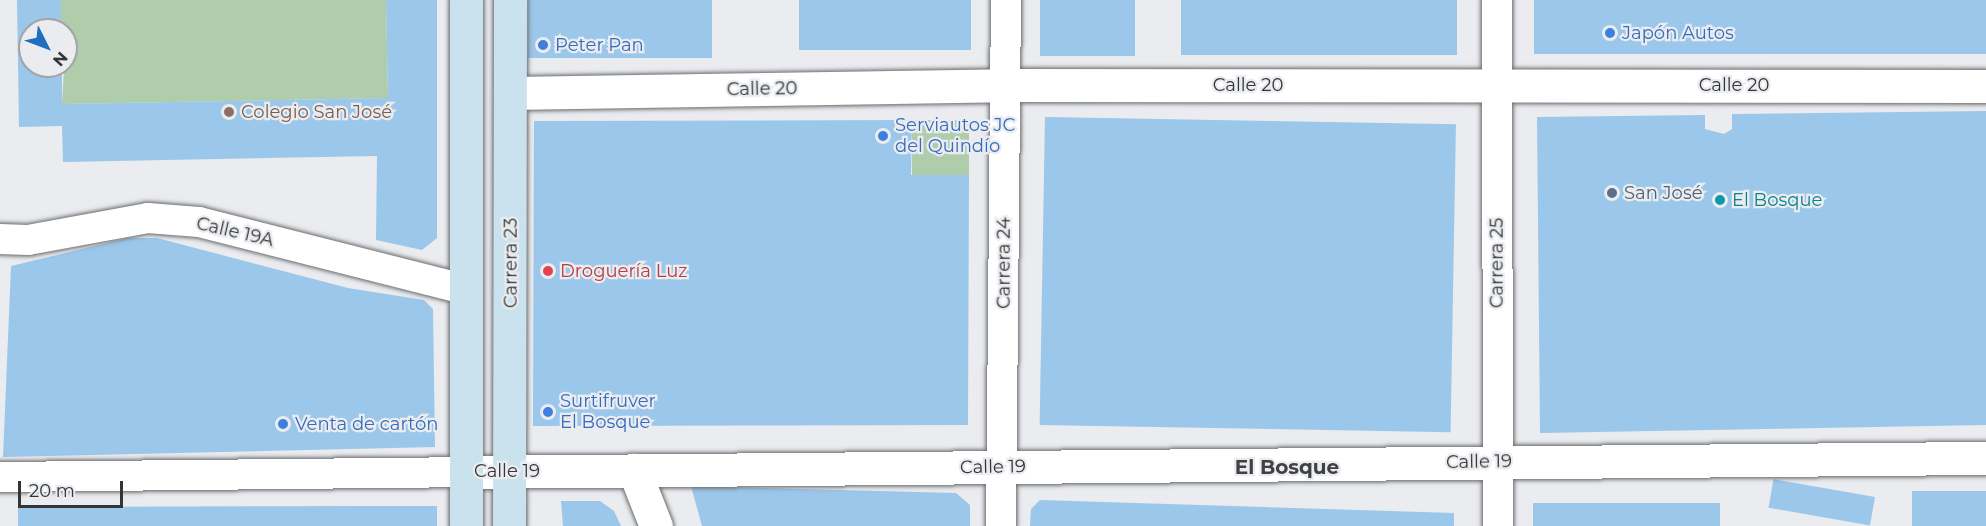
<!DOCTYPE html>
<meta charset="utf-8">
<style>
body{margin:0}
#map{position:relative;width:1986px;height:526px;overflow:hidden;background:#eaecef;font-family:Montserrat,sans-serif}
div>[style]{position:absolute}
.green>*{inset:0;background:#afccab;transform-origin:0 0}
.building>*{inset:0;background:#9bc7ea;transform-origin:0 0}
.roads{filter:drop-shadow(0 0 2px #6b6d6f) drop-shadow(0 0 2px #6b6d6f)}
.minor>*{height:30px;margin:-15px;padding:0 15px;transform-origin:15px;border-radius:15px;background:#fff}
.tertiary>*{height:33px;margin:-16.5px;padding:0 16.5px;transform-origin:16.5px;border-radius:16.5px;background:#fff}
.secondary>*{height:33px;margin:-16.5px;padding:0 16.5px;transform-origin:16.5px;border-radius:16.5px;background:#cae2ee}
.dots>*{width:16px;height:16px;translate:-50% -50%;box-sizing:border-box;border:3px solid #eaecef;border-radius:50%}
span{translate:-50% -50%;white-space:nowrap;text-align:center;line-height:1.15;-webkit-text-stroke:4.5px #eaecef;paint-order:stroke}
.shop-label{font-size:18px;color:#366cbe}
.left{translate:0 -50%;text-align:left}
.street-label{font-size:18px;color:#343536}
.education-label{font-size:18px;color:#785e54}
.service-label{font-size:18px;color:#4e5e75}
.culture-label{font-size:18px;color:#0d838f}
.health-label{font-size:18px;color:#be3a42}
.neighbourhood-label{font-size:20px;color:#3f4143;font-weight:700}
.north{position:absolute;left:18px;top:18px;width:60px;height:60px;box-sizing:border-box;background:#eaecef;border:2px solid #a1a3a5;border-radius:50%;rotate:132deg;font-size:16px;font-weight:700;line-height:24px;text-align:center;color:#343536}
.north::after{content:'';display:block;margin:auto;width:21px;height:27px;background:#1f6fbe;clip-path:polygon(50% 0,100% 100%,50% 72%,0 100%)}
.scale{position:absolute;left:18px;top:481px;width:105px;height:27px;box-sizing:border-box;border:3px solid #343536;border-top:0;padding-left:8px;font-size:18px;line-height:21px;white-space:nowrap;color:#343536;-webkit-text-stroke:4px #eaecef;paint-order:stroke}
</style>
<div id="map">
<div class="green">
<i style="clip-path:polygon(61px 0,386px 0,388px 98px,62px 104px,66px 30px,61px 30px)"></i>
<i style="left:912px;top:120px;width:57px;height:55px"></i>
</div>
<div class="building">
<i style="clip-path:polygon(17px 0,61px 0,61px 30px,30px 30px,30px 66px,62px 66px,62px 104px,388px 98px,386px 0,437px 0,437px 238px,422px 250px,376px 240px,377px 156px,63px 162px,62px 126px,19px 127px)"></i>
<i style="left:528px;top:0;width:184px;height:58px"></i>
<i style="left:799px;top:0;width:172px;height:50px"></i>
<i style="left:1040px;top:0;width:95px;height:56px"></i>
<i style="left:1181px;top:0;width:276px;height:55px"></i>
<i style="left:1534px;top:0;width:452px;height:54px"></i>
<i style="clip-path:polygon(1986px 111px,1986px 425px,1540px 433px,1537px 117px,1705px 115px,1705px 129px,1724px 134px,1732px 129px,1732px 114px)"></i>
<i style="left:1045px;top:117px;width:411px;height:308px;rotate:1deg"></i>
<i style="clip-path:polygon(912px 120px,911px 175px,969px 175px,968px 425px,533px 426px,534px 121px)"></i>
<i style="clip-path:polygon(128px 238px,157px 238px,348px 288px,424px 300px,433px 309px,435px 447px,3px 457px,11px 266px)"></i>
<i style="clip-path:polygon(691px 486px,956px 493px,970px 505px,970px 526px,702px 526px)"></i>
<i style="left:1912px;top:491px;width:74px;height:35px"></i>
<i style="left:1875px;top:497px;width:29px;height:103px;rotate:100deg"></i>
<i style="clip-path:polygon(1040px 500px,1454px 513px,1454px 526px,1030px 526px,1031px 509px)"></i>
<i style="clip-path:polygon(561px 501px,600px 501px,614px 511px,621px 526px,563px 526px)"></i>
<i style="left:1533px;top:503px;width:187px;height:23px"></i>
<i style="clip-path:polygon(364px 506px,437px 506px,437px 526px,18px 526px,18px 507px)"></i>
</div>
<div class="roads">
<div class="minor">
<i style="left:1497px;top:0;width:526px;rotate:89.89deg"></i>
<i style="left:0;top:239px;width:28px;rotate:2deg"></i>
<i style="left:28px;top:240px;width:122px;rotate:-10.4deg"></i>
<i style="left:148px;top:218px;width:51px;rotate:4.5deg"></i>
<i style="left:199px;top:222px;width:276px;rotate:14.2deg"></i>
<i style="left:0;top:477px;width:467px;rotate:-0.6deg"></i>
<i style="left:1001px;top:526px;width:526px;rotate:-89.46deg"></i>
</div>
<div class="tertiary">
<i style="left:510px;top:93px;width:495px;rotate:-0.9deg"></i>
<i style="left:1005px;top:85px;width:981px;rotate:0.06deg"></i>
<i style="left:634px;top:470px;width:60px;rotate:68.6deg"></i>
<i style="left:467px;top:472px;width:1519px;rotate:-0.53deg"></i>
</div>
<div class="secondary">
<i style="left:466px;top:526px;width:526px;rotate:-90deg"></i>
<i style="left:509px;top:526px;width:526px;rotate:-89.89deg"></i>
</div>
</div>
<div class="dots">
<i style="left:1610px;top:33px;background:#3f7fe0"></i>
<i style="left:543px;top:45px;background:#3f7fe0"></i>
<i style="left:229px;top:112px;background:#8d6e63"></i>
<i style="left:883px;top:136px;background:#3f7fe0"></i>
<i style="left:1612px;top:193px;background:#5c6f8a"></i>
<i style="left:1720px;top:200px;background:#0f9aa8"></i>
<i style="left:548px;top:271px;background:#e0444e"></i>
<i style="left:548px;top:412px;background:#3f7fe0"></i>
<i style="left:283px;top:424px;background:#3f7fe0"></i>
</div>
<div class="shop-label">
<span class="left" style="left:1622px;top:33px">Japón Autos</span>
<span class="left" style="left:555px;top:45px">Peter Pan</span>
<span class="left" style="left:895px;top:136px">Serviautos JC<br>del Quindío</span>
<span class="left" style="left:560px;top:412px">Surtifruver<br>El Bosque</span>
<span class="left" style="left:295px;top:424px">Venta de cartón</span>
</div>
<div class="street-label">
<span style="left:1248px;top:85px">Calle 20</span>
<span style="left:1734px;top:85px">Calle 20</span>
<span style="left:762px;top:89px;rotate:-1deg">Calle 20</span>
<span style="left:235px;top:232px;rotate:13deg">Calle 19A</span>
<span style="left:511px;top:263px;rotate:-90deg">Carrera 23</span>
<span style="left:1004px;top:263px;rotate:-90deg">Carrera 24</span>
<span style="left:1497px;top:263px;rotate:-90deg">Carrera 25</span>
<span style="left:1479px;top:462px;rotate:-1deg">Calle 19</span>
<span style="left:993px;top:467px;rotate:-1deg">Calle 19</span>
<span style="left:507px;top:471px">Calle 19</span>
</div>
<div class="education-label">
<span class="left" style="left:241px;top:112px">Colegio San José</span>
</div>
<div class="service-label">
<span class="left" style="left:1624px;top:193px">San José</span>
</div>
<div class="culture-label">
<span class="left" style="left:1732px;top:200px">El Bosque</span>
</div>
<div class="health-label">
<span class="left" style="left:560px;top:271px">Droguería Luz</span>
</div>
<div class="neighbourhood-label">
<span style="left:1287px;top:467px">El Bosque</span>
</div>
<div class="north">N</div>
<div class="scale">20 m</div>
</div>
